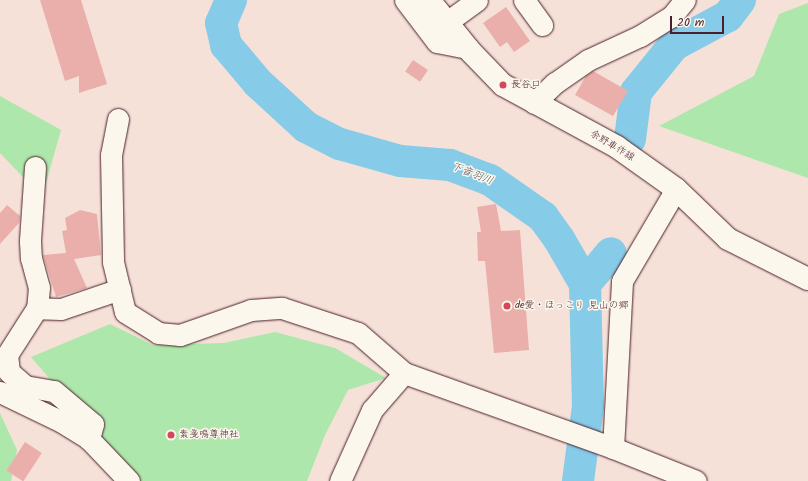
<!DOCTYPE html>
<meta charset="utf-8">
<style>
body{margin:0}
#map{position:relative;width:808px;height:481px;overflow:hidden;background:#f6e1d8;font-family:Kalam,"Klee One",sans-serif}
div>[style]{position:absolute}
.green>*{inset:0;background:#ade7ab}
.river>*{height:32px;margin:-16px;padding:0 16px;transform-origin:16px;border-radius:16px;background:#86cbe8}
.building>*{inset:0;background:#eaafaa;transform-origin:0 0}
.roads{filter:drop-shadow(0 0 1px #4a1f2b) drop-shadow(0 0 1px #4a1f2b)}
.minor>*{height:21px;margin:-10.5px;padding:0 10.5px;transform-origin:10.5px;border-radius:10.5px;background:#fbf7ec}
.secondary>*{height:22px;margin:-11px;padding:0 11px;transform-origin:11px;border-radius:11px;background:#fbf7ec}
.dots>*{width:11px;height:11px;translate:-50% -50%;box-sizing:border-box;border:2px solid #fbf7ec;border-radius:50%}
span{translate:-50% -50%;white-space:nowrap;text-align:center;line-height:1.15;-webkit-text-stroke:3px #fbf7ec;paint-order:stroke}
.poi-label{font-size:10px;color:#4a1f2b}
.left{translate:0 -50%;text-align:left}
.street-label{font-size:10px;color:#4a1f2b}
.water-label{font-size:11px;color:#5c5364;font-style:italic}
.scale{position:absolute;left:670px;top:16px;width:54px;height:18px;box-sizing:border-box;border:2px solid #4a1f2b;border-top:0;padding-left:5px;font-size:12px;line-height:14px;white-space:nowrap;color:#4a1f2b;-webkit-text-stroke:3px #fbf7ec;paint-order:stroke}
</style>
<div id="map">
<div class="green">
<i style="clip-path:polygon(808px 3px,808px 178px,659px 126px,754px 76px,779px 14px)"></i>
<i style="clip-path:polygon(0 96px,61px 130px,42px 197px,0 153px)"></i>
<i style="clip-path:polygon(110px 324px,153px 345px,224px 343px,275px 332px,335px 348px,386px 378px,348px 390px,325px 435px,307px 481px,137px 481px,31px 357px)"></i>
<i style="clip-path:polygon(0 413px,17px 450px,11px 481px,0 481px)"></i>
</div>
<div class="river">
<i style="left:231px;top:0;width:25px;rotate:113deg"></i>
<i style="left:221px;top:23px;width:23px;rotate:77deg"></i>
<i style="left:226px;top:45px;width:50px;rotate:49.9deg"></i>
<i style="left:258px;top:83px;width:65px;rotate:42.5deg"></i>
<i style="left:306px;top:127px;width:38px;rotate:27deg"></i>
<i style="left:340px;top:144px;width:62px;rotate:15.8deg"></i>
<i style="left:400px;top:161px;width:50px;rotate:4.6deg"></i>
<i style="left:450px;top:165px;width:43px;rotate:20.6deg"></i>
<i style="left:490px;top:180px;width:65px;rotate:34.9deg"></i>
<i style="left:543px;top:217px;width:27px;rotate:54deg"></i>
<i style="left:559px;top:239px;width:52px;rotate:60deg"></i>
<i style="left:585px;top:284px;width:122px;rotate:88.6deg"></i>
<i style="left:588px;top:406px;width:76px;rotate:97.6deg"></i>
<i style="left:630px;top:139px;width:47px;rotate:-82.7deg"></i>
<i style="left:636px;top:92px;width:60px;rotate:-51deg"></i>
<i style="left:674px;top:45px;width:61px;rotate:-28.2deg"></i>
<i style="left:728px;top:16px;width:20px;rotate:-53deg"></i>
<i style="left:585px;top:284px;width:40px;rotate:-50deg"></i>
</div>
<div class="building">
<i style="clip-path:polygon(40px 0,81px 0,107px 84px,79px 93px,79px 76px,65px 81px)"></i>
<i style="clip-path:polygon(506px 7px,530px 41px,514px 52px,507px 42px,500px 47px,483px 23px)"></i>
<i style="left:413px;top:60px;width:18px;height:14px;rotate:34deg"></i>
<i style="clip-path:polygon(593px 71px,628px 91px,613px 116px,575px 95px,586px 76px)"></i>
<i style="clip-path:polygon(496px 204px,501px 231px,520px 230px,529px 350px,494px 353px,485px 261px,478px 261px,477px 232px,481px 232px,477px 207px)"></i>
<i style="clip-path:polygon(7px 205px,20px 216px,19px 223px,0 244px,0 213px)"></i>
<i style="clip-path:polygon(80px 210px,97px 214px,101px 255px,74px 259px,87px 288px,56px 297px,43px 255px,66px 253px,62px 231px,67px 230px,65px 218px)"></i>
<i style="left:25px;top:442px;width:20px;height:34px;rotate:33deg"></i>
</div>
<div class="roads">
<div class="minor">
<i style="left:405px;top:0;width:53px;rotate:52.7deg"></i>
<i style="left:437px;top:42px;width:32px;rotate:11deg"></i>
<i style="left:524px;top:0;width:31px;rotate:54deg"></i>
<i style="left:447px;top:22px;width:37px;rotate:-36deg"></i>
<i style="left:534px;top:103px;width:29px;rotate:-44deg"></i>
<i style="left:555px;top:83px;width:40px;rotate:-34.9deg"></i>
<i style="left:588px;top:60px;width:57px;rotate:-24.8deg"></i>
<i style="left:640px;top:36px;width:36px;rotate:-32deg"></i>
<i style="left:671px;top:17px;width:22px;rotate:-51deg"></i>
<i style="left:118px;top:119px;width:37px;rotate:101deg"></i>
<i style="left:111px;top:155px;width:107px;rotate:88.9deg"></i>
<i style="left:113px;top:262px;width:51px;rotate:76.5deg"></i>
<i style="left:125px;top:312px;width:39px;rotate:32deg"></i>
<i style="left:158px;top:333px;width:22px;rotate:5deg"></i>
<i style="left:180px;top:335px;width:75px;rotate:-19.4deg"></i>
<i style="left:251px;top:310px;width:31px;rotate:-4deg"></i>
<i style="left:282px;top:308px;width:80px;rotate:18.2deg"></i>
<i style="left:358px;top:333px;width:61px;rotate:41deg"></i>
<i style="left:404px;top:373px;width:222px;rotate:19.7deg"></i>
<i style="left:613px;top:448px;width:89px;rotate:21.7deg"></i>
<i style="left:35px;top:167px;width:74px;rotate:93.9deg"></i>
<i style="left:30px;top:241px;width:17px;rotate:87deg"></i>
<i style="left:31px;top:258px;width:30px;rotate:75deg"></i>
<i style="left:39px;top:287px;width:21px;rotate:95deg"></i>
<i style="left:120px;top:289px;width:62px;rotate:161.3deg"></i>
<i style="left:61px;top:309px;width:24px;rotate:-178deg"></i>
<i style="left:37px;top:308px;width:56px;rotate:122.6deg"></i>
<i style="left:7px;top:355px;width:17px;rotate:83deg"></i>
<i style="left:9px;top:372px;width:21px;rotate:41deg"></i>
<i style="left:25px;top:386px;width:29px;rotate:10deg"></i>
<i style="left:54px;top:391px;width:51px;rotate:40.2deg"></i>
<i style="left:93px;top:424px;width:16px;rotate:105deg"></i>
<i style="left:89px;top:439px;width:58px;rotate:46.4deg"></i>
<i style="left:0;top:392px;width:69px;rotate:25.8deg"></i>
<i style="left:62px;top:422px;width:32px;rotate:32deg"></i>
<i style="left:613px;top:448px;width:167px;rotate:-86.9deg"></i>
<i style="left:622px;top:281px;width:107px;rotate:-59.6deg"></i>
<i style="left:340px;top:481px;width:78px;rotate:-65.7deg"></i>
<i style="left:372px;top:410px;width:49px;rotate:-49.1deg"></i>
</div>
<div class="secondary">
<i style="left:429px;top:0;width:67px;rotate:51.1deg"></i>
<i style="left:471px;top:52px;width:46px;rotate:45.9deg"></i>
<i style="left:503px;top:85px;width:130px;rotate:28.5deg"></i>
<i style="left:617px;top:147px;width:72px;rotate:35.4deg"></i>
<i style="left:676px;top:189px;width:72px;rotate:43.9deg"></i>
<i style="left:728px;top:239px;width:89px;rotate:26.6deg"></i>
</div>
</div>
<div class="dots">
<i style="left:503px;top:85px;background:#d1495b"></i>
<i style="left:507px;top:306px;background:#d1495b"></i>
<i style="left:171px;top:435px;background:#d1495b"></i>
</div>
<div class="poi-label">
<span class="left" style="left:511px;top:85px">長谷口</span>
<span class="left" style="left:515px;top:306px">de愛・ほっこり 見山の郷</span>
<span class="left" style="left:179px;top:435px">素戔嗚尊神社</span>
</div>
<div class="street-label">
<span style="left:612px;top:146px;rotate:31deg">余野車作線</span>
</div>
<div class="water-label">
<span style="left:472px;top:174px;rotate:21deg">下音羽川</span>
</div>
<div class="scale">20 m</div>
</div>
